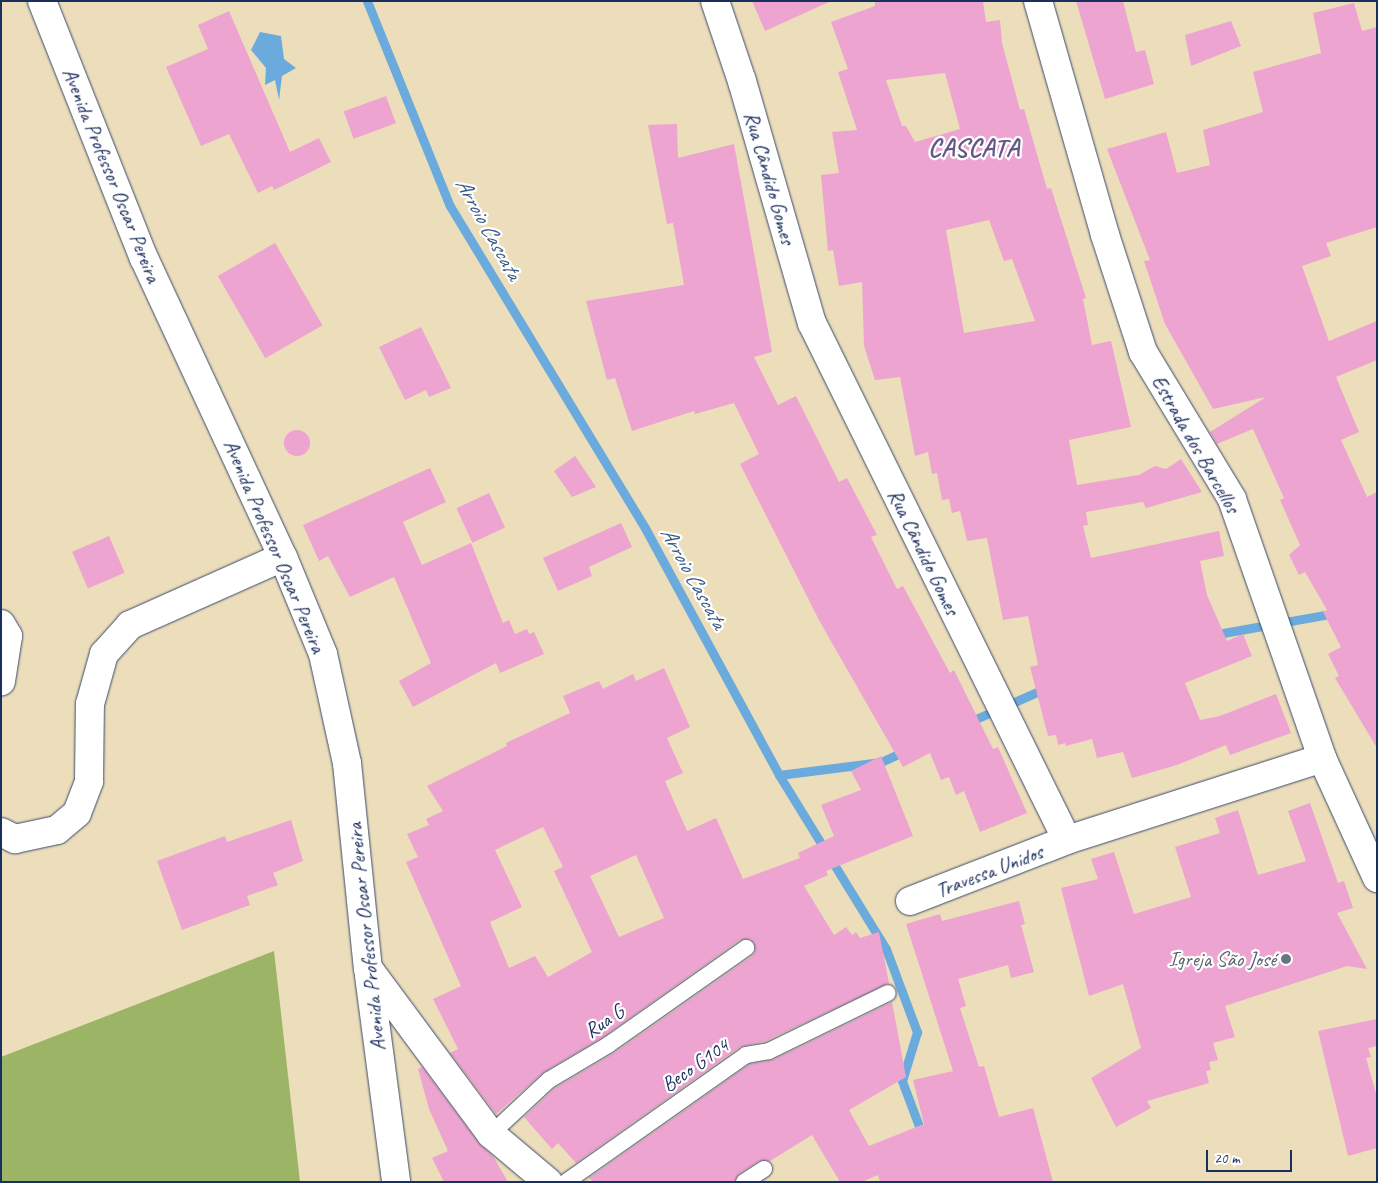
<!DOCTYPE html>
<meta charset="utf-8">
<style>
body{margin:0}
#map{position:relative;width:1378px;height:1183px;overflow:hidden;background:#ecdeba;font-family:Caveat,sans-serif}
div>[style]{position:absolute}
.forest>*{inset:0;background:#9bb466}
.water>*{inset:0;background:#6aaadd}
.stream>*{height:9px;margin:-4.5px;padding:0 4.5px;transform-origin:4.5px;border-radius:4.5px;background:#6aaadd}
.building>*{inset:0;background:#eda4d0;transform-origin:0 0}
.round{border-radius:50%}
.roads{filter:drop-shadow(0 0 1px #3a496c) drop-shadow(0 0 1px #3a496c)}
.service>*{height:16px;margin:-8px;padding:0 8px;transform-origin:8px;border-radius:8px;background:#fff}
.minor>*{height:28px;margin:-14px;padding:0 14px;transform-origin:14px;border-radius:14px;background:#fff}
.secondary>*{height:28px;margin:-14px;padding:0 14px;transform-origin:14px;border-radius:14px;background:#fff}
.dots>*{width:14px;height:14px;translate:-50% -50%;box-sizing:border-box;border:2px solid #fff;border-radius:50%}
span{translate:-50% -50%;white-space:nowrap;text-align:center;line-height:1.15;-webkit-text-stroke:4.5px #fff;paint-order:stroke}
.street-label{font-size:21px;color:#1b2f5e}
.worship-label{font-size:21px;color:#5b616d}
.right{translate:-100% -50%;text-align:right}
.water-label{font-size:22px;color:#375a8a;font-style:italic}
.district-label{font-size:26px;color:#645886;font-weight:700;letter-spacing:1px}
.frame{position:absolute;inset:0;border:2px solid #1b2f5e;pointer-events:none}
.scale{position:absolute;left:1206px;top:1150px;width:86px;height:22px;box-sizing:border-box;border:2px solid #1b2f5e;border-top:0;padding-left:6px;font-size:15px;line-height:18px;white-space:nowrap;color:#1b2f5e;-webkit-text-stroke:4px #fff;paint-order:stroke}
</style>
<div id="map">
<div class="forest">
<i style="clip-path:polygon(274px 951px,300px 1182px,1px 1182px,1px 1057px)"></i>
</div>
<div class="water">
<i style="clip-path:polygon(260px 32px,281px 36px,284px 59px,296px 68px,282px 76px,279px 100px,275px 80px,265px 85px,266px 68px,251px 50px)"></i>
</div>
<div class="stream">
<i style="left:367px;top:1px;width:221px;rotate:68deg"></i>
<i style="left:450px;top:206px;width:376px;rotate:58.8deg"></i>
<i style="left:645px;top:528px;width:281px;rotate:61.5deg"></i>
<i style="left:779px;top:775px;width:204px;rotate:58.4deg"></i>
<i style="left:886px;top:949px;width:89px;rotate:69.5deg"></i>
<i style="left:917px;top:1032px;width:51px;rotate:107deg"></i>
<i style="left:902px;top:1081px;width:60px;rotate:69.4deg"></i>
<i style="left:1212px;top:635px;width:125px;rotate:-10.1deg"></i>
<i style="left:969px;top:722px;width:84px;rotate:-23.8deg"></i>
<i style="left:779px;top:775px;width:103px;rotate:-7.3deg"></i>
<i style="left:881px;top:762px;width:29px;rotate:-25deg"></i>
</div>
<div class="building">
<i style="clip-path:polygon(752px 1px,831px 1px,765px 31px)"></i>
<i style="clip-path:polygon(evenodd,875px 1px,983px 1px,986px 22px,1000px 20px,1002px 43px,1020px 110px,1024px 109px,1047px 189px,1051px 188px,1086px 298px,1083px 299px,1092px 345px,1111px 341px,1131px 427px,1069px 440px,1077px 485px,1139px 475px,1155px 466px,1166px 469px,1181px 459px,1202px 492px,1146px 508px,1143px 502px,1086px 512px,1088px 525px,1083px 526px,1091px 558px,1219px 531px,1224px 556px,1200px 561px,1207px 595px,1227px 641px,1243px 634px,1252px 656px,1185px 683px,1200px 720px,1220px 716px,1276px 694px,1291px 733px,1230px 755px,1226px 745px,1177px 765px,1132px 778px,1123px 752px,1097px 758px,1092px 739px,1066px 746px,1065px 743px,1058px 745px,1056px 735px,1048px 736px,1030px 667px,1038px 665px,1028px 616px,1003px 620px,987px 538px,967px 541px,960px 511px,952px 513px,949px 499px,942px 500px,937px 473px,932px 474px,928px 452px,915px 456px,900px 377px,875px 380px,864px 346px,862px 282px,839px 286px,833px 250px,828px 251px,821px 175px,839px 173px,832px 132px,857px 130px,838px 72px,848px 69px,831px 22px,875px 6px,875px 1px,945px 73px,960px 129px,915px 142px,906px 126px,902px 126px,886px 80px,945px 73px,875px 1px,989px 220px,1004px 261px,1012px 259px,1035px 321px,964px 333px,946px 230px,989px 220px)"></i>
<i style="clip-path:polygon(1076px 1px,1123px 1px,1136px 52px,1145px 50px,1154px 84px,1105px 99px)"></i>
<i style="clip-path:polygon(1354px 3px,1362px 31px,1377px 27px,1377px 227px,1326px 243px,1331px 256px,1302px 266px,1329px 341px,1377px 321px,1377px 360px,1336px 377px,1359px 432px,1341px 440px,1367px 497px,1377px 492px,1377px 748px,1335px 678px,1339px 676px,1328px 654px,1341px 647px,1323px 612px,1327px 610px,1305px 572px,1299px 575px,1289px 555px,1300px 545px,1280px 500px,1284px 498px,1253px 429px,1217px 444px,1210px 432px,1266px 397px,1213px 409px,1165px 324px,1144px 261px,1150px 260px,1107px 149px,1166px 132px,1177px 173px,1210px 165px,1203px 130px,1263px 112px,1253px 72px,1321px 53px,1313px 13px)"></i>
<i style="clip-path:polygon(229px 11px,290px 152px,319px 138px,331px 162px,274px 190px,272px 186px,258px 193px,229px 134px,201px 146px,166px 67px,208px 49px,198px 25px)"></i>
<i style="clip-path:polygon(1231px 21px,1241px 46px,1191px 66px,1185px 35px)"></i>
<i style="left:386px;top:96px;width:29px;height:45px;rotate:70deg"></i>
<i style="clip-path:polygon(677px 124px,678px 158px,734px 144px,772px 352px,754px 357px,778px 405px,796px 396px,839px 482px,847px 478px,877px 535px,871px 537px,897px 589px,903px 586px,950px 673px,954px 670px,993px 749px,998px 747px,1027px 813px,980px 832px,964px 791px,956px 795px,949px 777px,941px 780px,930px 753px,903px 767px,820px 622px,740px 464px,759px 454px,734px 403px,695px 414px,694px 411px,632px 431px,615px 378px,607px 380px,586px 301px,684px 285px,673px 223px,667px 224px,648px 125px)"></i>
<i style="left:275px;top:243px;width:95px;height:66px;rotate:60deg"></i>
<i style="clip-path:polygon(421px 327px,451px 388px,429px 397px,426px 390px,405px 400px,379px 347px)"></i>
<i class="round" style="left:284px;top:430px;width:26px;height:26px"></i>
<i style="clip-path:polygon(575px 456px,596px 487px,572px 497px,554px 471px)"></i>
<i style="clip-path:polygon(430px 468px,446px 502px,403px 522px,422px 565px,471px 543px,503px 623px,509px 620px,515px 634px,527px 629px,529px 634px,534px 632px,544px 654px,500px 673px,496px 663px,413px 707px,399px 681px,431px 663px,394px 577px,350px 597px,328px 556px,319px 561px,303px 525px)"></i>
<i style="left:489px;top:493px;width:38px;height:36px;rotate:65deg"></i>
<i style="clip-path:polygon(621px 523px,632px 547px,589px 567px,592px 576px,558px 591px,543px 558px)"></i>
<i style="left:109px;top:536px;width:40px;height:40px;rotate:67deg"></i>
<i style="clip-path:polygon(evenodd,664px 668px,690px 727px,667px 738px,683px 773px,665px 781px,687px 831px,716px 818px,743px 879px,800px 858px,798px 853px,834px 836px,821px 805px,861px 790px,851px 771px,881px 756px,913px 836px,826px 871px,828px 875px,804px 886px,834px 935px,846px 927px,852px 935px,856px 932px,860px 938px,879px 932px,889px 983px,766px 1041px,740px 1047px,576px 1163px,558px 1143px,552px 1149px,524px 1117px,555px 1088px,614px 1053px,752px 956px,755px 952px,754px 943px,750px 939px,740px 940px,603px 1037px,544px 1072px,496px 1114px,450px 1053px,458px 1049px,433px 999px,461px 986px,406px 862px,418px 857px,407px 834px,429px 825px,426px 819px,443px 811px,427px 786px,507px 746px,506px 743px,570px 713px,563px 696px,599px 681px,603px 689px,633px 674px,636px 681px,664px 668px,543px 827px,563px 867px,554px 871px,592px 952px,548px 977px,535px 956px,509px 968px,490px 922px,522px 907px,495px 850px,543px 827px,664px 668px,636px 855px,664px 918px,619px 937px,590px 876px,636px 855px)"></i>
<i style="clip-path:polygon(1310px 803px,1338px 883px,1344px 881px,1353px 908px,1337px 913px,1367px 969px,1347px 966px,1225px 1006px,1235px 1037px,1213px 1043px,1218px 1060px,1209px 1062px,1211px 1070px,1206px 1071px,1209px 1083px,1147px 1101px,1151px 1108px,1116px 1127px,1091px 1078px,1141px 1048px,1123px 984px,1089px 996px,1061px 888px,1098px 879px,1091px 859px,1114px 852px,1134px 914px,1191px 897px,1175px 847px,1220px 833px,1215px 818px,1238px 810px,1258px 875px,1306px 861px,1288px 811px)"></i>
<i style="clip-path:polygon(291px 820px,303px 861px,273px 873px,278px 885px,247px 896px,250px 905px,182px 930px,157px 861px,225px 836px,227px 842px)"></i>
<i style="clip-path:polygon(1019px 901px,1025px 924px,1021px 925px,1034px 972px,1011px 978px,1008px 965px,958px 979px,966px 1006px,960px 1008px,979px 1067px,984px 1066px,999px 1117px,1033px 1108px,1053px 1182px,880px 1182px,878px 1175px,862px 1182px,840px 1182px,812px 1135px,770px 1161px,759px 1161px,739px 1174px,734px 1182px,593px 1182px,589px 1178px,750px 1064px,773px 1060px,892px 1002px,906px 1077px,849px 1110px,869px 1146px,924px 1124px,913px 1080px,953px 1071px,906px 924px,940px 914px,942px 921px)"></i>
<i style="clip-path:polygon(1377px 1019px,1377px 1046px,1368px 1048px,1371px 1057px,1366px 1058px,1377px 1097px,1377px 1148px,1348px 1156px,1318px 1031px)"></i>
<i style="clip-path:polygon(422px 1067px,479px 1143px,493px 1156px,508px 1182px,444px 1182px,432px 1158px,448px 1151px,429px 1109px,418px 1069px)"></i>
</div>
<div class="roads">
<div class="service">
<i style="left:491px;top:1134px;width:79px;rotate:-43deg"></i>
<i style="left:549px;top:1080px;width:69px;rotate:-30.7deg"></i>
<i style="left:608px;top:1045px;width:169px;rotate:-35.1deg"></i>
<i style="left:566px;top:1182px;width:220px;rotate:-35.2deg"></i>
<i style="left:746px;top:1055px;width:23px;rotate:-10deg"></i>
<i style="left:769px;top:1051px;width:132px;rotate:-26deg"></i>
<i style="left:744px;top:1182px;width:24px;rotate:-33deg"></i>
</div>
<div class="minor">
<i style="left:715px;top:1px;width:84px;rotate:71.4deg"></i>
<i style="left:742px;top:81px;width:252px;rotate:73.9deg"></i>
<i style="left:812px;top:323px;width:576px;rotate:63.75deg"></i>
<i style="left:1038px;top:1px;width:243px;rotate:74deg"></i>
<i style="left:1105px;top:235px;width:123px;rotate:72deg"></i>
<i style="left:1143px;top:352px;width:172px;rotate:58.8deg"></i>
<i style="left:1232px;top:499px;width:274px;rotate:70.8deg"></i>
<i style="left:1322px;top:758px;width:132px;rotate:65.4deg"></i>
<i style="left:1px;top:624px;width:14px;rotate:60deg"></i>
<i style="left:8px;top:636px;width:46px;rotate:98.8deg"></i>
<i style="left:1px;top:832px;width:16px;rotate:27deg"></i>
<i style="left:15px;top:839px;width:43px;rotate:-12.1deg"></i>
<i style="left:57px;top:830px;width:26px;rotate:-40deg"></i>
<i style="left:77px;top:813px;width:34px;rotate:-69deg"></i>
<i style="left:89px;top:781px;width:77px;rotate:-89.3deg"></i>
<i style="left:90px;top:704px;width:52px;rotate:-74.4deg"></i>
<i style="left:104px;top:654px;width:39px;rotate:-48deg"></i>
<i style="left:130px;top:625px;width:167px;rotate:-24deg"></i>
<i style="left:910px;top:901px;width:168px;rotate:-21.2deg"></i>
<i style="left:1067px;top:840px;width:268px;rotate:-17.8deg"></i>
<i style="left:368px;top:968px;width:207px;rotate:53.5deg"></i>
<i style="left:491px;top:1134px;width:75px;rotate:40.1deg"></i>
</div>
<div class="secondary">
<i style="left:42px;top:1px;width:277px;rotate:68.4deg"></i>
<i style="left:144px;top:258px;width:330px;rotate:65.1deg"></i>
<i style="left:283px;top:557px;width:105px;rotate:67.6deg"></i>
<i style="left:323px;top:654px;width:112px;rotate:77.6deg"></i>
<i style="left:347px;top:763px;width:206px;rotate:84.2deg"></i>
<i style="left:368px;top:968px;width:216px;rotate:82.5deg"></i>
</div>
</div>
<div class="dots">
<i style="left:1286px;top:959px;background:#6b7280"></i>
</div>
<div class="street-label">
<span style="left:112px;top:175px;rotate:68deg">Avenida Professor Oscar Pereira</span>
<span style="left:770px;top:178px;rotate:74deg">Rua Cândido Gomes</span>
<span style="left:1196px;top:444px;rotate:60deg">Estrada dos Barcellos</span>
<span style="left:275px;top:546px;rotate:67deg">Avenida Professor Oscar Pereira</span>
<span style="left:924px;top:552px;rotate:64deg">Rua Cândido Gomes</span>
<span style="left:989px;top:871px;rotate:-21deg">Travessa Unidos</span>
<span style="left:366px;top:937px;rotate:-96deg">Avenida Professor Oscar Pereira</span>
<span style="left:604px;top:1021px;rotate:-34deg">Rua G</span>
<span style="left:695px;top:1065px;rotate:-35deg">Beco G104</span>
</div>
<div class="worship-label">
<span class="right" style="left:1276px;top:959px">Igreja São José</span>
</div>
<div class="water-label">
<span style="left:488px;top:229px;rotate:61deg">Arroio Cascata</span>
<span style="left:693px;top:578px;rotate:61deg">Arroio Cascata</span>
</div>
<div class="district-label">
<span style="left:974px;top:148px">CASCATA</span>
</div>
<div class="frame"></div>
<div class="scale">20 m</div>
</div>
